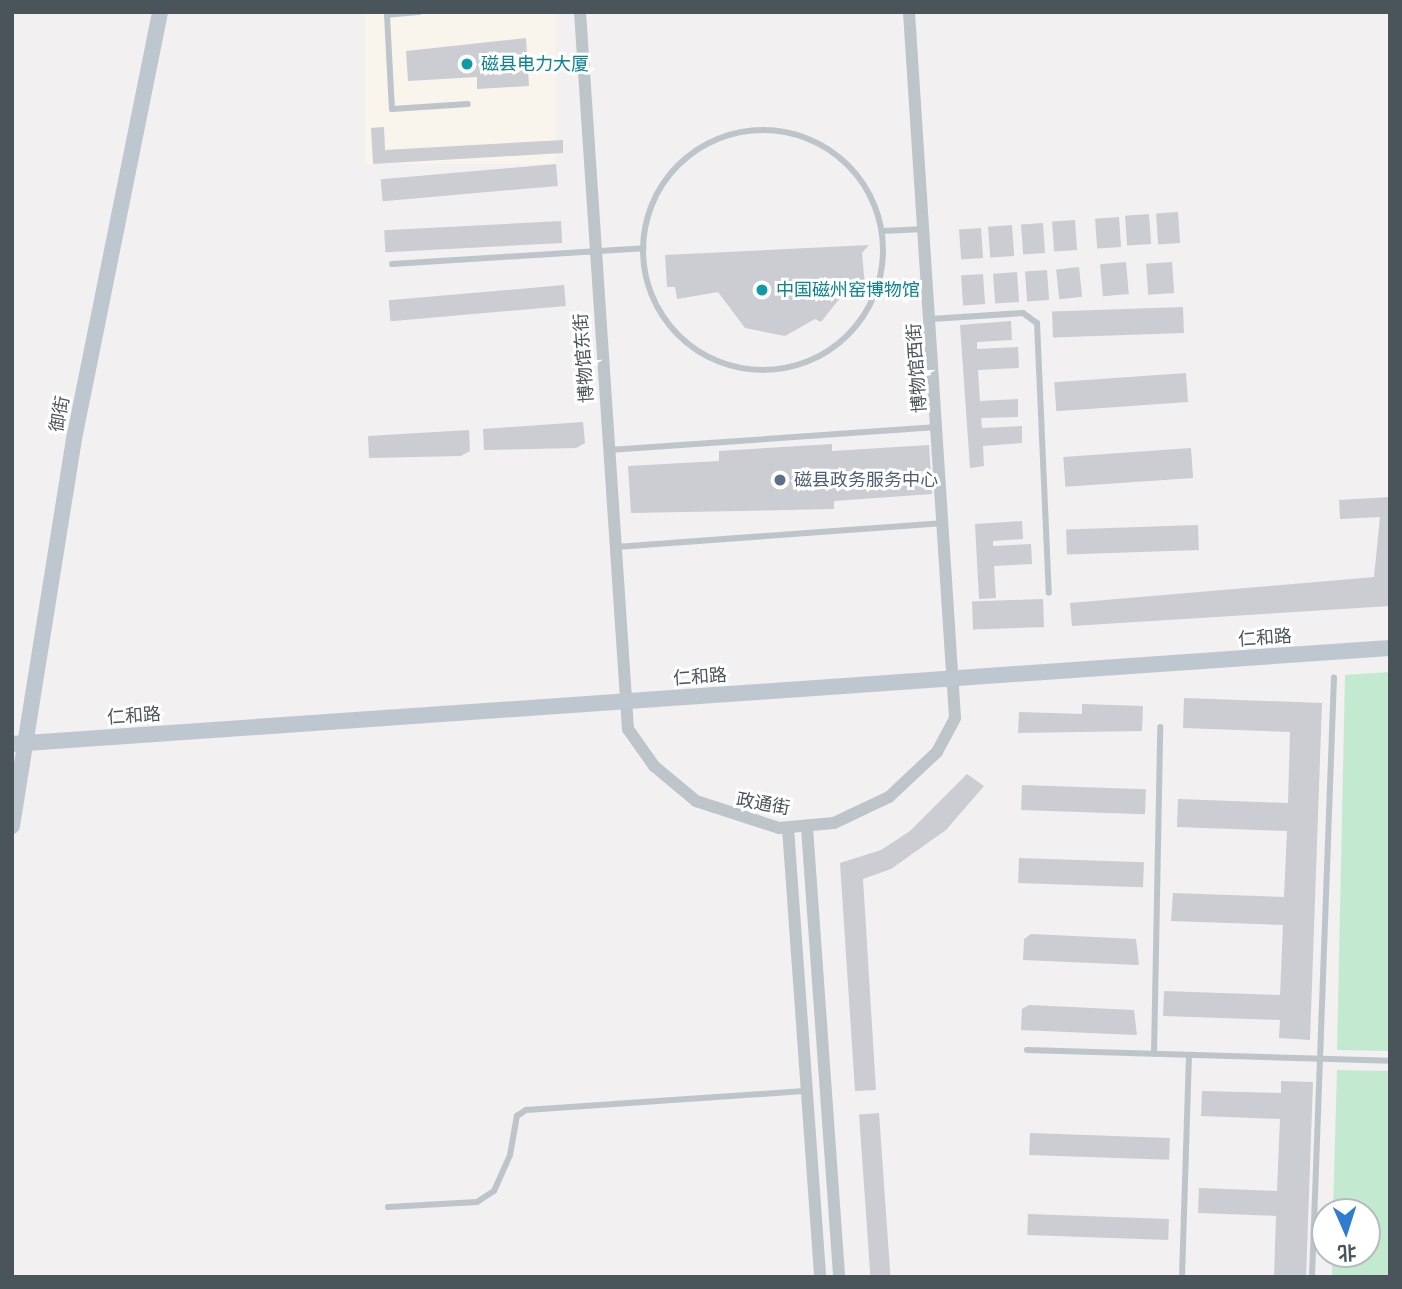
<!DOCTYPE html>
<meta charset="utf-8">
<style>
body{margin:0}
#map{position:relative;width:1402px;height:1289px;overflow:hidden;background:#f2f0f0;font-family:Poppins,"Noto Sans SC",sans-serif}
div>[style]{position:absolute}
.commercial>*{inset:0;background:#faf5ec;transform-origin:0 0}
.green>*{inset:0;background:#c3ead0}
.building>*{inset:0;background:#cbcdd2;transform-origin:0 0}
.lane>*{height:6px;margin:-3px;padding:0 3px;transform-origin:3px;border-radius:3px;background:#bdc5cb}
.lane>.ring{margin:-3px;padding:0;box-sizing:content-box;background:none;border:6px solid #bdc5cb;border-radius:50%}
.street>*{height:12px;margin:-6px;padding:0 6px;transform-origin:6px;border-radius:6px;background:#bdc5cb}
.secondary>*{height:16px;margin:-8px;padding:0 8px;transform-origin:8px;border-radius:8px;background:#bec7cf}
.dots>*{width:19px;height:19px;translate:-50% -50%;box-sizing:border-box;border:4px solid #fff;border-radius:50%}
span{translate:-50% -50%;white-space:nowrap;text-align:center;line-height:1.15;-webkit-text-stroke:6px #fff;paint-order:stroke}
.culture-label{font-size:18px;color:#0d838f}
.left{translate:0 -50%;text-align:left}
.street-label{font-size:18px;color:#4a545b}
.service-label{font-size:18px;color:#4e5e75}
.frame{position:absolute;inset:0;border:14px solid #4a545b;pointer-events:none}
.north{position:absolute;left:1311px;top:1198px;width:70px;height:70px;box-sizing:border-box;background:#fff;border:2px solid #b7bbbd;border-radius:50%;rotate:177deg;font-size:19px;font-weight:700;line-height:28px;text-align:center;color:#4a545b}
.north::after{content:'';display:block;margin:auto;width:24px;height:32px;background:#2e7dce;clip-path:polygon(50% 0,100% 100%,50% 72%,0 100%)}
</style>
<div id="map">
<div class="commercial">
<i style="left:365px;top:12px;width:191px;height:152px"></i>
</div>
<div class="green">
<i style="clip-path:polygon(1390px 672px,1390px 1051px,1337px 1050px,1345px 675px)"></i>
<i style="clip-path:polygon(1337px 1070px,1390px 1071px,1390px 1277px,1332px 1277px,1332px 1254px,1367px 1254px,1367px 1212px,1333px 1212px)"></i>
</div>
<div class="building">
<i style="clip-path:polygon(526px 38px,529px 86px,477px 89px,477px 77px,408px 81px,406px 51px)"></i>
<i style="clip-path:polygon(384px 127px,385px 150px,563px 140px,563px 153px,373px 164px,371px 128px)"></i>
<i style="left:556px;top:164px;width:22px;height:176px;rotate:85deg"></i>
<i style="left:1178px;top:212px;width:31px;height:22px;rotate:86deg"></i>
<i style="left:1149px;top:214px;width:30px;height:24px;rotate:86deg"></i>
<i style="left:1119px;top:217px;width:30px;height:24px;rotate:86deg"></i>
<i style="left:1075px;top:220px;width:30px;height:23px;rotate:86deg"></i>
<i style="left:561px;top:221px;width:22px;height:177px;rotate:87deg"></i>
<i style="left:1043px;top:223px;width:30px;height:22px;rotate:86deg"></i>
<i style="left:1012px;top:225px;width:31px;height:24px;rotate:86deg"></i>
<i style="left:981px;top:228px;width:30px;height:22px;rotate:86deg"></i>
<i style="clip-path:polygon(869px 245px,862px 253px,865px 287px,848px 288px,821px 322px,815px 319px,785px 336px,745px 328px,718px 292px,677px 299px,675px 287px,667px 287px,665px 255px)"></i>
<i style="left:1126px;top:262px;width:32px;height:26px;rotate:85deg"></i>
<i style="left:1172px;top:262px;width:31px;height:26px;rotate:86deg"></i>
<i style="left:1079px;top:267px;width:30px;height:23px;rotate:84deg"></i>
<i style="left:1047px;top:270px;width:30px;height:22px;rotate:86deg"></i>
<i style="left:1017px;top:272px;width:30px;height:24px;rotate:86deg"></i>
<i style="left:983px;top:274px;width:30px;height:22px;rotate:86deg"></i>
<i style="left:564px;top:285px;width:21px;height:176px;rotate:85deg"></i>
<i style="left:1183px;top:307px;width:26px;height:131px;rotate:88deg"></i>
<i style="clip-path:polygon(1011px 321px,1012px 340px,977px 342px,977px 349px,1018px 347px,1019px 368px,978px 370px,980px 401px,1018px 399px,1018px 417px,981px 418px,982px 428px,1022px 426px,1022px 443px,983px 446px,984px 466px,970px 468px,960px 325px)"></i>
<i style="left:1186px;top:373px;width:29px;height:132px;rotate:86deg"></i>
<i style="clip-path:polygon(583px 422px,585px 443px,576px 448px,484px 450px,483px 429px)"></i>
<i style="clip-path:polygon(469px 430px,470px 451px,461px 456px,369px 458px,368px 436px)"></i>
<i style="clip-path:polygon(832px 444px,832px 451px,929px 445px,932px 494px,834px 501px,834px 509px,631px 513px,628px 466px,719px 461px,719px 451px)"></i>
<i style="left:1191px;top:448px;width:30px;height:128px;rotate:86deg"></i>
<i style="clip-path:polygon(1390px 497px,1390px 606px,1072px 626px,1070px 603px,1374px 577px,1380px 517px,1340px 519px,1339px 500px)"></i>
<i style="clip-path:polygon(1022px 521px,1023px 539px,993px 541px,993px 546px,1031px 544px,1032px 564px,994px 566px,996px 598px,979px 599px,975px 524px)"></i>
<i style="left:1198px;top:525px;width:25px;height:132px;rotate:88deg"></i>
<i style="left:1043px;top:599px;width:28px;height:71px;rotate:88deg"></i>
<i style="clip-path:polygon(1184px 698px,1322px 703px,1310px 1040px,1279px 1038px,1280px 1020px,1163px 1016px,1164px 991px,1280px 995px,1283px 925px,1171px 921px,1173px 893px,1284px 897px,1287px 831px,1177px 827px,1178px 799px,1288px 803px,1290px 732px,1183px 728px)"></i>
<i style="clip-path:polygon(1082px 704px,1143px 706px,1142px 731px,1018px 733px,1019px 712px,1082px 714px)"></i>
<i style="clip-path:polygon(967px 774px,984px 786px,946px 830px,891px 869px,863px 879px,876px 1090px,855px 1091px,840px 863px,881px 850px,910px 831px)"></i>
<i style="left:1022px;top:785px;width:124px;height:25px;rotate:2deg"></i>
<i style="left:1019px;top:858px;width:125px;height:25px;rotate:2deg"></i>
<i style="clip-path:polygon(1031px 934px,1136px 939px,1139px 965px,1023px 960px,1024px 939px)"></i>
<i style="clip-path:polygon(1029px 1005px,1134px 1010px,1137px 1035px,1021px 1030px,1022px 1009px)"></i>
<i style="clip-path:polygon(1281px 1081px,1313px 1082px,1306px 1277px,1274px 1277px,1276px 1216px,1198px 1213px,1199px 1188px,1277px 1191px,1280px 1119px,1201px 1116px,1202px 1091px,1281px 1093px)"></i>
<i style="left:879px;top:1113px;width:164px;height:20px;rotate:86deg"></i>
<i style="left:1030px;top:1133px;width:140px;height:22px;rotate:2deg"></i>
<i style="left:1028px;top:1214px;width:141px;height:21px;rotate:2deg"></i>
</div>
<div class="lane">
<i style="left:419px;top:12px;width:32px;rotate:175deg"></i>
<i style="left:387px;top:15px;width:94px;rotate:87deg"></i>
<i style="left:392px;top:109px;width:76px;rotate:-3.8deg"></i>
<i class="ring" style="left:643px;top:130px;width:234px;height:234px"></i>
<i style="left:882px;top:231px;width:43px;rotate:-2.7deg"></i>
<i style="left:392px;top:264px;width:252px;rotate:-3.6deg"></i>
<i style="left:931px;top:319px;width:92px;rotate:-3.7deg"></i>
<i style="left:1023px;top:313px;width:17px;rotate:36deg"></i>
<i style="left:1037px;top:323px;width:270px;rotate:87.5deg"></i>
<i style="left:609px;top:450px;width:329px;rotate:-4deg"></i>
<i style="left:616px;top:547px;width:329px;rotate:-4.2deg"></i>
<i style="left:1027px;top:1050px;width:363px;rotate:1.7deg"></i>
<i style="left:1154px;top:1054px;width:327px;rotate:-88.9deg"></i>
<i style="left:388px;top:1207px;width:89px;rotate:-3.2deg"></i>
<i style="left:477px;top:1202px;width:20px;rotate:-33deg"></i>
<i style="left:494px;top:1191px;width:39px;rotate:-66deg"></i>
<i style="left:510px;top:1155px;width:40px;rotate:-80deg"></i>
<i style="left:517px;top:1116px;width:11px;rotate:-34deg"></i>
<i style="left:526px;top:1110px;width:282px;rotate:-3.9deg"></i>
<i style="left:1182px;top:1277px;width:222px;rotate:-88.2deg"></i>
<i style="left:1312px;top:1277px;width:600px;rotate:-87.9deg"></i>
</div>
<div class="street">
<i style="left:580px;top:12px;width:719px;rotate:86.17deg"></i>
<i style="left:628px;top:729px;width:45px;rotate:54.9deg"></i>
<i style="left:654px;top:766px;width:55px;rotate:39.8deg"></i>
<i style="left:696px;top:801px;width:87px;rotate:18deg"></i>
<i style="left:779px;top:828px;width:55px;rotate:-5.2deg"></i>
<i style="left:834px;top:823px;width:61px;rotate:-25.3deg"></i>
<i style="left:889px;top:797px;width:66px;rotate:-43.2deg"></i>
<i style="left:937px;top:752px;width:38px;rotate:-62deg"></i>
<i style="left:955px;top:718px;width:707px;rotate:-93.73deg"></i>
<i style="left:788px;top:828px;width:450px;rotate:85.9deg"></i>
<i style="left:807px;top:828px;width:450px;rotate:85.9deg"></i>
</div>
<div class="secondary">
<i style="left:12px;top:744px;width:1381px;rotate:-3.99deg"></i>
<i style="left:12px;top:826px;width:397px;rotate:-80.9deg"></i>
<i style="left:75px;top:434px;width:430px;rotate:-78.6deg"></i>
</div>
<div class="dots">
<i style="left:467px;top:64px;background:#0f9aa8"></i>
<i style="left:762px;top:290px;background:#0f9aa8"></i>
<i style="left:780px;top:480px;background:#5c6f8a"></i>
</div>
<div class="culture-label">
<span class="left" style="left:481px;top:64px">磁县电力大厦</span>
<span class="left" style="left:776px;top:290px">中国磁州窑博物馆</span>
</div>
<div class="street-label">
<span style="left:584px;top:358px;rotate:-94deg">博物馆东街</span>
<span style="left:917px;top:368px;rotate:-94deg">博物馆西街</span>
<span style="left:60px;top:414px;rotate:-79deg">御街</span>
<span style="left:1265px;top:638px;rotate:-4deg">仁和路</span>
<span style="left:700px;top:677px;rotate:-4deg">仁和路</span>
<span style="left:134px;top:716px;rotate:-4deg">仁和路</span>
<span style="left:763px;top:804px;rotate:10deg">政通街</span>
</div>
<div class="service-label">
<span class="left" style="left:794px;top:480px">磁县政务服务中心</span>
</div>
<div class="frame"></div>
<div class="north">北</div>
</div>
